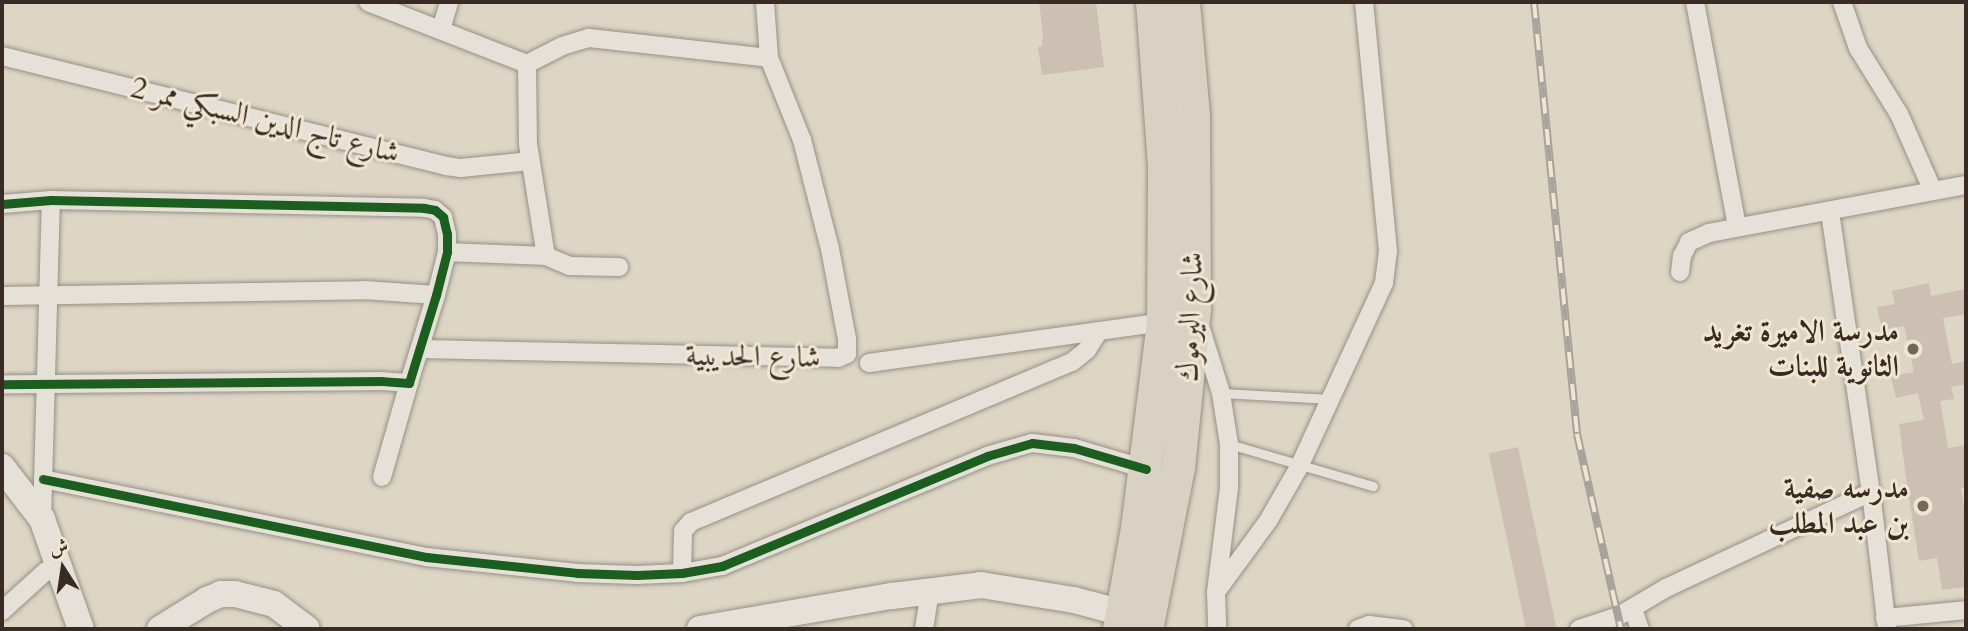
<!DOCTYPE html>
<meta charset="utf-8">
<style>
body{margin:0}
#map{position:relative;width:1968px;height:631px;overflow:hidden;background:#ded6c4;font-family:Cardo,Amiri,serif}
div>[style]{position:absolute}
.building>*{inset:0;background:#cdbfb3;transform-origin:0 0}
.roads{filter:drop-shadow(0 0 2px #969086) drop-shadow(0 0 2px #969086)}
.lane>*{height:9px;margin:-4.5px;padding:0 4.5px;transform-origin:4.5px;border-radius:4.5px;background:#e5e1d8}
.street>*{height:18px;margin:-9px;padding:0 9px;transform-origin:9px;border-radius:9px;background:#e5e1d8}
.secondary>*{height:26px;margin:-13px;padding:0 13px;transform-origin:13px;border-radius:13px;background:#e5e1d8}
.highway>*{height:33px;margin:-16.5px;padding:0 16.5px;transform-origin:16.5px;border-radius:16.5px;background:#d9d1c3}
.rail>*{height:8px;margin-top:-4px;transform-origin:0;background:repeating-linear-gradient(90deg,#f0e7d2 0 16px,#a8a39c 0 32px);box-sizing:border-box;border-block:2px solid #a8a39c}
.cycleway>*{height:9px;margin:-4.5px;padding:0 4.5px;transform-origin:4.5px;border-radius:4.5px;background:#1b5e20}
.dots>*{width:19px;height:19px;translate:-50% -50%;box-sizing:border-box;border:4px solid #f0e7d2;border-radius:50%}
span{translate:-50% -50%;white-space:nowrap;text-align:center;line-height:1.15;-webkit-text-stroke:6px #f0e7d2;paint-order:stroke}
.street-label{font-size:30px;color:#392a25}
.poi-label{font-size:30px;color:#392a25;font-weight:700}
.right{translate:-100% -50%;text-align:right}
.frame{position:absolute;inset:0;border:4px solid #392a25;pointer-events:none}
.north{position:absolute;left:28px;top:533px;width:70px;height:70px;-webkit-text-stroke:5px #f0e7d2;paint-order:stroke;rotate:348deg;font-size:19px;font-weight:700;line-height:28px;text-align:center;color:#392a25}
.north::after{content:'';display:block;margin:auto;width:24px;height:32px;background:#392a25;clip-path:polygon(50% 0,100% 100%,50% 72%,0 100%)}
</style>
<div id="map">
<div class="building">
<i style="clip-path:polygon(1039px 2px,1096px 2px,1104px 67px,1042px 75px,1038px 47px,1042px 46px,1043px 35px)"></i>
<i style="clip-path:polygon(1929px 283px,1931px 296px,1966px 289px,1966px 314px,1943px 318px,1952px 364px,1966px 361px,1966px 384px,1951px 387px,1954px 399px,1940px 401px,1948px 448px,1966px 445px,1966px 487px,1961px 488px,1966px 519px,1966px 570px,1963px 571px,1965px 587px,1942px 590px,1937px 558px,1919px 561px,1906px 478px,1899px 424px,1924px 420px,1918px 393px,1896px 398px,1891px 376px,1914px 372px,1904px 326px,1882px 330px,1877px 307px,1895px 304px,1892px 291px)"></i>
<i style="left:1518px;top:447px;width:186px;height:30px;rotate:78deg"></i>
</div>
<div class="roads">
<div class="lane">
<i style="left:1221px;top:393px;width:110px;rotate:3.1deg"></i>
<i style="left:1229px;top:444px;width:150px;rotate:16.3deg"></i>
</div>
<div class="street">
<i style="left:368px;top:2px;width:171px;rotate:21.3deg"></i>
<i style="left:1695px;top:2px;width:229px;rotate:79.4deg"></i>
<i style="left:1842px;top:2px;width:49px;rotate:70.8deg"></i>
<i style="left:1858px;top:48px;width:78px;rotate:58.2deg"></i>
<i style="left:1899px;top:114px;width:84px;rotate:66.2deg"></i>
<i style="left:441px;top:29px;width:28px;rotate:-73deg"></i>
<i style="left:2px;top:56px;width:457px;rotate:13.9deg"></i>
<i style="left:446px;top:166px;width:15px;rotate:8deg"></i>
<i style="left:461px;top:168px;width:69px;rotate:-5.8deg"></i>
<i style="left:527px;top:64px;width:80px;rotate:89.3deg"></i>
<i style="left:528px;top:144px;width:113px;rotate:80.9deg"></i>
<i style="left:546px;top:256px;width:26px;rotate:23deg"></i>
<i style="left:570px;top:266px;width:49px;rotate:1.2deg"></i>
<i style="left:527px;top:64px;width:39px;rotate:-27deg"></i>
<i style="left:562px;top:46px;width:28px;rotate:-17deg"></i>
<i style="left:589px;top:38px;width:181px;rotate:6.3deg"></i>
<i style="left:2px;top:204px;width:49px;rotate:-4.7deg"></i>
<i style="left:51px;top:200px;width:373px;rotate:1.2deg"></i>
<i style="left:424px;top:208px;width:11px;rotate:10deg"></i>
<i style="left:435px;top:210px;width:11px;rotate:41deg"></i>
<i style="left:443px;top:217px;width:17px;rotate:77deg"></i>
<i style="left:447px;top:234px;width:18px;rotate:90deg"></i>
<i style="left:447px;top:252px;width:44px;rotate:104.3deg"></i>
<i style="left:436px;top:295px;width:92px;rotate:107.1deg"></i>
<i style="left:409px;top:383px;width:27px;rotate:-176deg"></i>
<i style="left:382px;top:381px;width:380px;rotate:179.5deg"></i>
<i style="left:1830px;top:212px;width:283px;rotate:81.7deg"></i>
<i style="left:1871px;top:492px;width:138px;rotate:83.3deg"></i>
<i style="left:447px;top:252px;width:99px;rotate:2.3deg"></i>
<i style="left:1680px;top:272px;width:16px;rotate:-83deg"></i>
<i style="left:1682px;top:256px;width:16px;rotate:-63deg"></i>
<i style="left:1689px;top:242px;width:22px;rotate:-24deg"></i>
<i style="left:1709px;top:233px;width:261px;rotate:-10.6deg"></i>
<i style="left:2px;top:296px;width:362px;rotate:-0.9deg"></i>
<i style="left:364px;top:290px;width:72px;rotate:4deg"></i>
<i style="left:1200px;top:326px;width:70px;rotate:72.6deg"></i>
<i style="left:1221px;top:393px;width:52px;rotate:81.1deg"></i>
<i style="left:1229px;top:444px;width:44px;rotate:90deg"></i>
<i style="left:1229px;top:488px;width:105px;rotate:97.1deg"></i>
<i style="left:1216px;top:592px;width:37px;rotate:88deg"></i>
<i style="left:420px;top:349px;width:418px;rotate:1.2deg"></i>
<i style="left:838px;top:358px;width:10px;rotate:-24deg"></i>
<i style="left:847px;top:354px;width:15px;rotate:-90deg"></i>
<i style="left:847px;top:339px;width:92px;rotate:-100.7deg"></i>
<i style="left:830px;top:249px;width:113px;rotate:-104.4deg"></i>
<i style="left:802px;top:140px;width:88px;rotate:-111.9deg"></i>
<i style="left:769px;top:58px;width:56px;rotate:-94.1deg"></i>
<i style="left:869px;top:363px;width:297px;rotate:-7.9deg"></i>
<i style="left:382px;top:477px;width:98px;rotate:-74deg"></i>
<i style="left:43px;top:479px;width:391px;rotate:11.5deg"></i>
<i style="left:426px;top:557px;width:152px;rotate:6deg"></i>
<i style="left:577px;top:573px;width:60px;rotate:1.9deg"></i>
<i style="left:637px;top:575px;width:45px;rotate:-2.5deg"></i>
<i style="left:682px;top:573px;width:41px;rotate:-9.9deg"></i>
<i style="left:722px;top:566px;width:287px;rotate:-22.5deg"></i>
<i style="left:987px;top:456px;width:47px;rotate:-16.1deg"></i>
<i style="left:1032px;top:443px;width:42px;rotate:6.8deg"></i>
<i style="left:1074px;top:448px;width:75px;rotate:16.3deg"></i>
<i style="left:42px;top:519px;width:319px;rotate:-88.4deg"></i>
<i style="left:682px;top:573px;width:42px;rotate:-88.6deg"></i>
<i style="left:683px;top:531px;width:12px;rotate:-48deg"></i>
<i style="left:691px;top:522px;width:413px;rotate:-22.8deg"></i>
<i style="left:1072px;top:362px;width:19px;rotate:-39deg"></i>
<i style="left:1087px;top:350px;width:22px;rotate:-58deg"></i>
<i style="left:1216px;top:592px;width:88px;rotate:-53.8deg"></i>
<i style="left:1268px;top:521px;width:62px;rotate:-60.1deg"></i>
<i style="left:1299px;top:467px;width:203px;rotate:-65.2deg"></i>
<i style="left:1384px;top:283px;width:32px;rotate:-83deg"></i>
<i style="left:1388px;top:251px;width:250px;rotate:-95.5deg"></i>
<i style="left:1633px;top:609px;width:21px;rotate:71deg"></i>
<i style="left:2px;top:611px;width:59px;rotate:-42.3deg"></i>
<i style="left:1885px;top:618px;width:81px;rotate:-5.6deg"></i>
<i style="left:924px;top:629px;width:39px;rotate:-81deg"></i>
<i style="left:1358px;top:629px;width:12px;rotate:-20deg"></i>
<i style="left:1369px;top:625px;width:35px;rotate:7deg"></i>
<i style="left:1579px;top:629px;width:40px;rotate:-18deg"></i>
<i style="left:1617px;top:617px;width:57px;rotate:-30.6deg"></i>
<i style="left:1666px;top:588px;width:226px;rotate:-25.1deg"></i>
</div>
<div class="secondary">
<i style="left:2px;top:467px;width:66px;rotate:52.4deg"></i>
<i style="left:42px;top:519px;width:117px;rotate:70.5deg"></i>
<i style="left:160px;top:629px;width:55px;rotate:-31.7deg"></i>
<i style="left:207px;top:600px;width:15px;rotate:-23deg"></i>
<i style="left:221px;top:594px;width:14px"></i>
<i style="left:235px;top:594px;width:40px;rotate:14.4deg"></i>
<i style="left:274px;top:604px;width:41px;rotate:37.1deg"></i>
<i style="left:700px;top:629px;width:195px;rotate:-9.8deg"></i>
<i style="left:892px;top:596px;width:90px;rotate:-7deg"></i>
<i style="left:981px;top:585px;width:94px;rotate:9.2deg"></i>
<i style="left:1074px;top:600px;width:51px;rotate:14.9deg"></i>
</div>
<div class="highway">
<i style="left:1119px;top:629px;width:103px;rotate:-79.9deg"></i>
<i style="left:1137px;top:528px;width:208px;rotate:-82.8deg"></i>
<i style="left:1163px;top:322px;width:157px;rotate:-89.6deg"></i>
<i style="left:1164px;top:165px;width:163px;rotate:-94.2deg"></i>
<i style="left:1146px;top:629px;width:164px;rotate:-78.8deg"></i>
<i style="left:1178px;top:468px;width:160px;rotate:-84.3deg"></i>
<i style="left:1194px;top:309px;width:194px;rotate:-90.3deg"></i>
<i style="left:1193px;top:115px;width:113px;rotate:-95.1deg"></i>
</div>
</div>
<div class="rail">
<i style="left:1534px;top:2px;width:434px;rotate:84.3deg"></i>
<i style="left:1577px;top:434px;width:200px;rotate:77.3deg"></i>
</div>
<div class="cycleway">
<i style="left:2px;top:204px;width:49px;rotate:-4.7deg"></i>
<i style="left:51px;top:200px;width:373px;rotate:1.2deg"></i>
<i style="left:424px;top:208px;width:11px;rotate:10deg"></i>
<i style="left:435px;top:210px;width:11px;rotate:41deg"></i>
<i style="left:443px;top:217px;width:17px;rotate:77deg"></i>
<i style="left:447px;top:234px;width:18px;rotate:90deg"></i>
<i style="left:447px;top:252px;width:44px;rotate:104.3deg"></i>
<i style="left:436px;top:295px;width:92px;rotate:107.1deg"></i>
<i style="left:409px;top:383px;width:27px;rotate:-176deg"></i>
<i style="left:382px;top:381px;width:380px;rotate:179.5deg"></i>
<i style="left:43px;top:479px;width:391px;rotate:11.5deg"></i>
<i style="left:426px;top:557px;width:152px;rotate:6deg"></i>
<i style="left:577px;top:573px;width:60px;rotate:1.9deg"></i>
<i style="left:637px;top:575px;width:45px;rotate:-2.5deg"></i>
<i style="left:682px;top:573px;width:41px;rotate:-9.9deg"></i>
<i style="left:722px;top:566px;width:287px;rotate:-22.5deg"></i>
<i style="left:987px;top:456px;width:47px;rotate:-16.1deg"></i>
<i style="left:1032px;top:443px;width:42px;rotate:6.8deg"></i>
<i style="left:1074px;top:448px;width:75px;rotate:16.3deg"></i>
</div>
<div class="dots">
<i style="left:1913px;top:349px;background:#73665d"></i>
<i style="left:1923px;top:506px;background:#73665d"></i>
</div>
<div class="street-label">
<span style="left:265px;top:121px;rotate:14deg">شارع تاج الدين السبكي ممر 2</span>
<span style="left:1191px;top:317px;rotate:-88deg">شارع اليرموك</span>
<span style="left:753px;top:357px;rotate:1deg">شارع الحديبية</span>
</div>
<div class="poi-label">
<span class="right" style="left:1899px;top:349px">مدرسة الاميرة تغريد<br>الثانوية للبنات</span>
<span class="right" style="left:1909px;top:506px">مدرسه صفية<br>بن عبد المطلب</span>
</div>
<div class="frame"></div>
<div class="north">ش</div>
</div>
